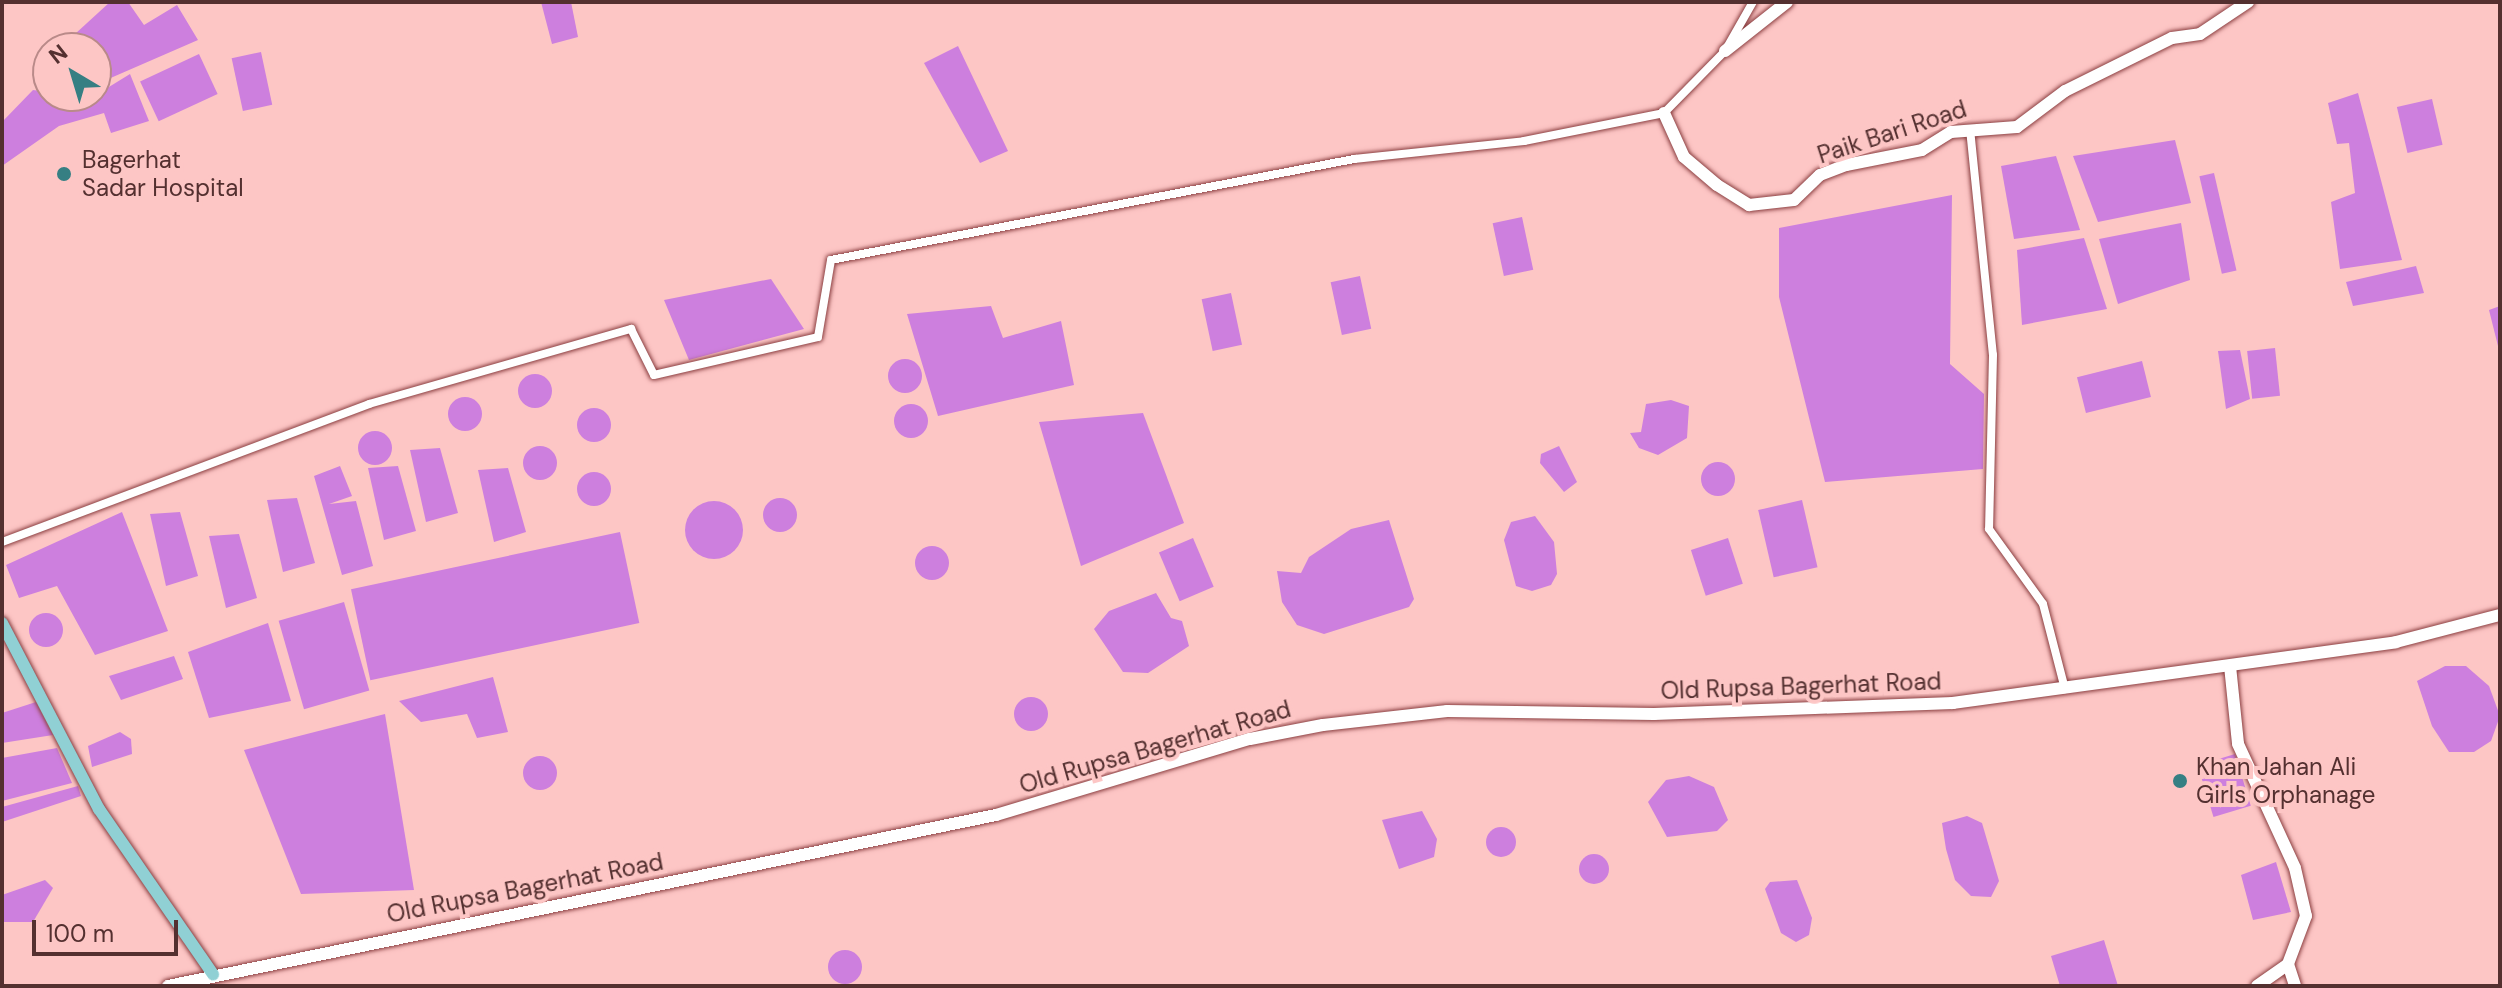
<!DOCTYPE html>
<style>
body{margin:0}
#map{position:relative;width:2502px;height:988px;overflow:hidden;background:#fdc6c5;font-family:"DM Sans",sans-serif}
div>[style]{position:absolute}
.water>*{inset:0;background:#cd7fde;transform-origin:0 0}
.round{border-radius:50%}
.roads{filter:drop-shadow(0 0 2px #8b3f41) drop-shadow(0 0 2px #8b3f41)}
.street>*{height:8px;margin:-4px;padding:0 4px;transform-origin:4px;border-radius:4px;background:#fff}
.secondary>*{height:12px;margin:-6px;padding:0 6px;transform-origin:6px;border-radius:6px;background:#fff}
.primary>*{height:12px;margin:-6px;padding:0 6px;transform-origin:6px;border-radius:6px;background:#90d0d4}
.dots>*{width:22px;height:22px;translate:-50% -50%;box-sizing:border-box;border:4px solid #fdc6c5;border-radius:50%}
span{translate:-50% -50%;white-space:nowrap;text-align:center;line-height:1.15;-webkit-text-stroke:8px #fdc6c5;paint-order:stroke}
.street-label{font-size:24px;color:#543030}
.poi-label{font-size:24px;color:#543030}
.left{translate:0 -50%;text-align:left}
.frame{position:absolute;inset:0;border:4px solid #543030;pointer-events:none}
.north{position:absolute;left:32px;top:32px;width:80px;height:80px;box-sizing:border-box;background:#fdc6c5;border:2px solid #b98a89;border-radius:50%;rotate:322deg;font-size:22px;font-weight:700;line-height:32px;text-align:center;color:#543030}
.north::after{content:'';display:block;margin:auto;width:28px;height:36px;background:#367f83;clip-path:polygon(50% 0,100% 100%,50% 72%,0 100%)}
.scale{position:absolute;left:32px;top:920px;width:146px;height:36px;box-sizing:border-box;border:4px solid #543030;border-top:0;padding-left:10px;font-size:24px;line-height:28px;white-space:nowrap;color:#543030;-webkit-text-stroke:6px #fdc6c5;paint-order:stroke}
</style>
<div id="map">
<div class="water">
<i style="clip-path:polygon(110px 2px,128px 2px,144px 25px,177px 5px,198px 40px,106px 80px,96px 70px,96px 48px,83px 48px,75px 34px)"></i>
<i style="clip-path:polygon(541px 2px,571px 2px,578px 37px,552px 44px)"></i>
<i style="clip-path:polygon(958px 46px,1008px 151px,980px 163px,924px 63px)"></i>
<i style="left:261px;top:52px;width:54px;height:30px;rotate:78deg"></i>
<i style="left:199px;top:54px;width:44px;height:65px;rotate:65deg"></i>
<i style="clip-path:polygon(130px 74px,149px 121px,111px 133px,104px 113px,59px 126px,2px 166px,2px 122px,33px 90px,91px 98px)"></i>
<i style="clip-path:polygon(2358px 93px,2402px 260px,2340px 269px,2331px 202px,2355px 193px,2349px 143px,2337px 144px,2328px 103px)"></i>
<i style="left:2432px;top:99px;width:47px;height:36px;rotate:77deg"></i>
<i style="clip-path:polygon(2175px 140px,2191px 203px,2098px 222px,2073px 156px)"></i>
<i style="clip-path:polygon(2056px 156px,2080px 230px,2014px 239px,2001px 166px)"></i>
<i style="left:2214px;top:173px;width:100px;height:15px;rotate:77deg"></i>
<i style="clip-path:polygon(1952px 195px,1950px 364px,1984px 394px,1983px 469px,1825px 482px,1779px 297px,1779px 228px)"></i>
<i style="left:1522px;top:217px;width:54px;height:30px;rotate:78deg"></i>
<i style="clip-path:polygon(2181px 223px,2190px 280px,2118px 304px,2099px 239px)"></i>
<i style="clip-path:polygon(2084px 238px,2107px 309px,2022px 325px,2017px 250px)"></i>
<i style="clip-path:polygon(2416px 266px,2424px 293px,2353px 306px,2346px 282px)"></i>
<i style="left:1360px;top:276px;width:54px;height:30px;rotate:78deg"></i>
<i style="clip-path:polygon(771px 279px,804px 329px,689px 360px,664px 300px)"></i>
<i style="left:1231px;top:293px;width:53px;height:30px;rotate:78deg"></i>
<i style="clip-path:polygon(991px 306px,1003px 338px,1061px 321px,1074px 385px,938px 416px,907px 314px)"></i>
<i style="clip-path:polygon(2500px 306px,2500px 354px,2489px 310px)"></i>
<i style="left:2275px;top:348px;width:48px;height:28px;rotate:84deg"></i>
<i style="clip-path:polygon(2240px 350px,2250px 399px,2226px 409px,2218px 351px)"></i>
<i class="round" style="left:888px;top:359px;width:34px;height:34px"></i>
<i style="left:2142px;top:361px;width:37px;height:67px;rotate:76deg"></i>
<i class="round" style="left:518px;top:374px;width:34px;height:34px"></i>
<i class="round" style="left:448px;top:397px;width:34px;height:34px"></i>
<i style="clip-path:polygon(1671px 400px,1689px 406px,1687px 438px,1658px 455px,1639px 448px,1630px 433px,1641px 432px,1646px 404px)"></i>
<i class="round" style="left:894px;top:404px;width:34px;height:34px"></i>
<i class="round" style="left:577px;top:408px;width:34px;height:34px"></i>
<i style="clip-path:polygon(1143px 413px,1184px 523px,1081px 566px,1039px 422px)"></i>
<i class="round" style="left:358px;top:431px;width:34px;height:34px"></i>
<i style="clip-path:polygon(1559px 446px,1577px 482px,1564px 492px,1540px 463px,1541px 454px)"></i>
<i class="round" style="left:523px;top:446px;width:34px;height:34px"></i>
<i style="clip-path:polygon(440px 448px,458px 513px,426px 522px,410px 450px)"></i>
<i class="round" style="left:1701px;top:462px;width:34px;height:34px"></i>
<i style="clip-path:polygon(340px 466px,352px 496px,329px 504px,356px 501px,373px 566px,342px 575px,314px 476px)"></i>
<i style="clip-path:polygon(398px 466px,416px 531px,384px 540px,368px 468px)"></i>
<i style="clip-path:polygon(508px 468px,526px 532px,494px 542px,478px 470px)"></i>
<i class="round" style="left:577px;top:472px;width:34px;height:34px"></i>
<i style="clip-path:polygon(297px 498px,315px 563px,283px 572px,267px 500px)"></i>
<i class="round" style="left:763px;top:498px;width:34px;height:34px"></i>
<i style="left:1802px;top:500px;width:69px;height:45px;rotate:77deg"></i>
<i class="round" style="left:685px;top:501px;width:58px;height:58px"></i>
<i style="clip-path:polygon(122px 512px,168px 631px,95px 655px,57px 586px,19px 598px,6px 565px)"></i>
<i style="clip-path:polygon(180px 512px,198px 576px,166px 586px,150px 514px)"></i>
<i style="clip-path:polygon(1535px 516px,1554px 542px,1557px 574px,1551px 585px,1532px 591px,1516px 586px,1504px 540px,1511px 522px)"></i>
<i style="clip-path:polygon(1389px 520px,1414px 599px,1409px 607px,1324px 634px,1297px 625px,1282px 602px,1277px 571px,1301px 573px,1309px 557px,1351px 529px)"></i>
<i style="left:620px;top:532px;width:93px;height:275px;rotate:78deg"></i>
<i style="clip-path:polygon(239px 534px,257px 598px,226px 608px,209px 536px)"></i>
<i style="left:1193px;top:538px;width:53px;height:37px;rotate:67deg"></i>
<i style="left:1728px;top:538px;width:48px;height:39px;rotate:72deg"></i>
<i class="round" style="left:915px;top:546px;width:34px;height:34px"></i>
<i style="clip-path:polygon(1156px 593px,1171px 618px,1182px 621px,1189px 646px,1148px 673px,1123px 672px,1094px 629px,1109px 611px)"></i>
<i style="left:344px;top:602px;width:92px;height:68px;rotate:74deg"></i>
<i class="round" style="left:29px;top:613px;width:34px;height:34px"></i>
<i style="clip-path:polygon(268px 623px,291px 701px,209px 718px,188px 652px)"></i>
<i style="clip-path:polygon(174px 656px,183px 679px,121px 700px,109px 676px)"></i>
<i style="clip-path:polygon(2445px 666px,2466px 666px,2489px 686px,2500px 716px,2491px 741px,2474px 752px,2449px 752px,2432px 726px,2417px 681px)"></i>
<i style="clip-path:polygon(493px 677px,508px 732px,477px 738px,467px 714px,421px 722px,399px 701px)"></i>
<i class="round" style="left:1014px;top:697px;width:34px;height:34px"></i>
<i style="clip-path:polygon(36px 702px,53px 735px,2px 743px,2px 713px)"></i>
<i style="clip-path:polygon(385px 714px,414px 890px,301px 894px,244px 750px)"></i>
<i style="clip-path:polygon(120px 732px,131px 739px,132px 754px,92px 767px,88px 746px)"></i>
<i style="clip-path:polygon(57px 748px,72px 783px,2px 801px,2px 758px)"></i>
<i style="left:2235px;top:754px;width:54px;height:39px;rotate:73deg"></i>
<i class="round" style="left:523px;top:756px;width:34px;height:34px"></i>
<i style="clip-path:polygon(1689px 776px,1714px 787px,1728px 820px,1717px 831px,1667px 837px,1648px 802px,1666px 780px)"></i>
<i style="clip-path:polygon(78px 786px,81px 796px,2px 822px,2px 807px)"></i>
<i style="clip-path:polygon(1422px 811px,1437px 839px,1434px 857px,1399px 869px,1382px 820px)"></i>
<i style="clip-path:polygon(1967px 816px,1982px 823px,1999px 881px,1991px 897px,1971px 896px,1955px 880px,1946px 849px,1942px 823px)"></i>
<i class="round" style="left:1486px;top:827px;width:30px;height:30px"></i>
<i class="round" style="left:1579px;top:854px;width:30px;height:30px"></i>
<i style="clip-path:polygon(2276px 862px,2291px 912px,2253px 920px,2241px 875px)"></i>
<i style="clip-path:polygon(45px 880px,53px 888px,33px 922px,2px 922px,2px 895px)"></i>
<i style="clip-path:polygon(1797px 880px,1812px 918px,1809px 935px,1796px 942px,1781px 933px,1765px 889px,1770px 882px)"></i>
<i style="clip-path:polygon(2104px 940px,2118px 986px,2060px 986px,2051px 956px)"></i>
<i class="round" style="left:828px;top:950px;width:34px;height:34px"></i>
</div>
<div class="roads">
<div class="street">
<i style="left:1970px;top:129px;width:227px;rotate:84.2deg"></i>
<i style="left:1993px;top:355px;width:174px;rotate:91.3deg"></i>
<i style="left:1989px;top:529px;width:92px;rotate:54.2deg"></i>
<i style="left:2043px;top:604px;width:88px;rotate:75.5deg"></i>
<i style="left:2px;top:542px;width:392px;rotate:-20.6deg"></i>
<i style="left:369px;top:404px;width:273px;rotate:-16deg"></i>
<i style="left:631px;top:329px;width:51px;rotate:63.4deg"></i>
<i style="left:654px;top:375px;width:168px;rotate:-13deg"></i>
<i style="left:818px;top:337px;width:78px;rotate:-80.4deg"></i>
<i style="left:831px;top:260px;width:533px;rotate:-10.93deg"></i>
<i style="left:1354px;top:159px;width:171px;rotate:-6deg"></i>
<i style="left:1524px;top:141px;width:143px;rotate:-11.3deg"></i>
<i style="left:1664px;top:113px;width:87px;rotate:-45.5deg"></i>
<i style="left:1725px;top:51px;width:56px;rotate:-60.3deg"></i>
</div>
<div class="secondary">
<i style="left:1725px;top:51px;width:79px;rotate:-38.3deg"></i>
<i style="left:1664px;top:113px;width:48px;rotate:65.6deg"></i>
<i style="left:1684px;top:157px;width:43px;rotate:40.3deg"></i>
<i style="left:1717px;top:185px;width:38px;rotate:32deg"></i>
<i style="left:1749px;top:205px;width:45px;rotate:-6.3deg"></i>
<i style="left:1794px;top:200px;width:36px;rotate:-44deg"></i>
<i style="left:1820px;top:175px;width:28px;rotate:-21deg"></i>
<i style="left:1846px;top:165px;width:77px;rotate:-11.2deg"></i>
<i style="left:1922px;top:150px;width:34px;rotate:-32deg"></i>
<i style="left:1951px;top:132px;width:66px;rotate:-4.3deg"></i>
<i style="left:2017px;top:127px;width:60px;rotate:-36.9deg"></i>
<i style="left:2065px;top:91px;width:119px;rotate:-26.4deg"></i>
<i style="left:2172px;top:38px;width:28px;rotate:-8deg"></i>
<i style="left:2200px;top:34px;width:58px;rotate:-33.7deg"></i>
<i style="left:2230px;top:666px;width:78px;rotate:84.1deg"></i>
<i style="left:2238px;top:744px;width:136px;rotate:65.3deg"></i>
<i style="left:2295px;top:868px;width:49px;rotate:77.1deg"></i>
<i style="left:2306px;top:916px;width:51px;rotate:110.6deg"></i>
<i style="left:2288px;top:964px;width:23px;rotate:72deg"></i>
<i style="left:168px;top:986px;width:845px;rotate:-11.67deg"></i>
<i style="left:996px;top:815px;width:265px;rotate:-16.7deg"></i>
<i style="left:1250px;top:739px;width:74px;rotate:-10.9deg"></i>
<i style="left:1323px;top:725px;width:125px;rotate:-6.4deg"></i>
<i style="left:1447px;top:711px;width:207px;rotate:0.8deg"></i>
<i style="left:1654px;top:714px;width:299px;rotate:-2.1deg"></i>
<i style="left:1953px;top:703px;width:447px;rotate:-7.8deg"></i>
<i style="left:2396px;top:642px;width:107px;rotate:-14.6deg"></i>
<i style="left:2257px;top:986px;width:38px;rotate:-35deg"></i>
</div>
<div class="primary">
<i style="left:2px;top:623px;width:210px;rotate:62.5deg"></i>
<i style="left:99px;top:809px;width:201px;rotate:55.4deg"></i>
</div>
</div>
<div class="dots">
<i style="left:64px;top:174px;background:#367f83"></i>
<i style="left:2180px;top:781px;background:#367f83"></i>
</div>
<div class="street-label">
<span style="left:1892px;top:132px;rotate:-18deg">Paik Bari Road</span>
<span style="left:1801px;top:686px;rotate:-2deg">Old Rupsa Bagerhat Road</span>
<span style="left:1155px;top:747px;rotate:-16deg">Old Rupsa Bagerhat Road</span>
<span style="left:525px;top:888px;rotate:-11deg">Old Rupsa Bagerhat Road</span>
</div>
<div class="poi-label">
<span class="left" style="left:82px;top:174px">Bagerhat<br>Sadar Hospital</span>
<span class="left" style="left:2196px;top:781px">Khan Jahan Ali<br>Girls Orphanage</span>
</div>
<div class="frame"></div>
<div class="north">N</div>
<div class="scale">100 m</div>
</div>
